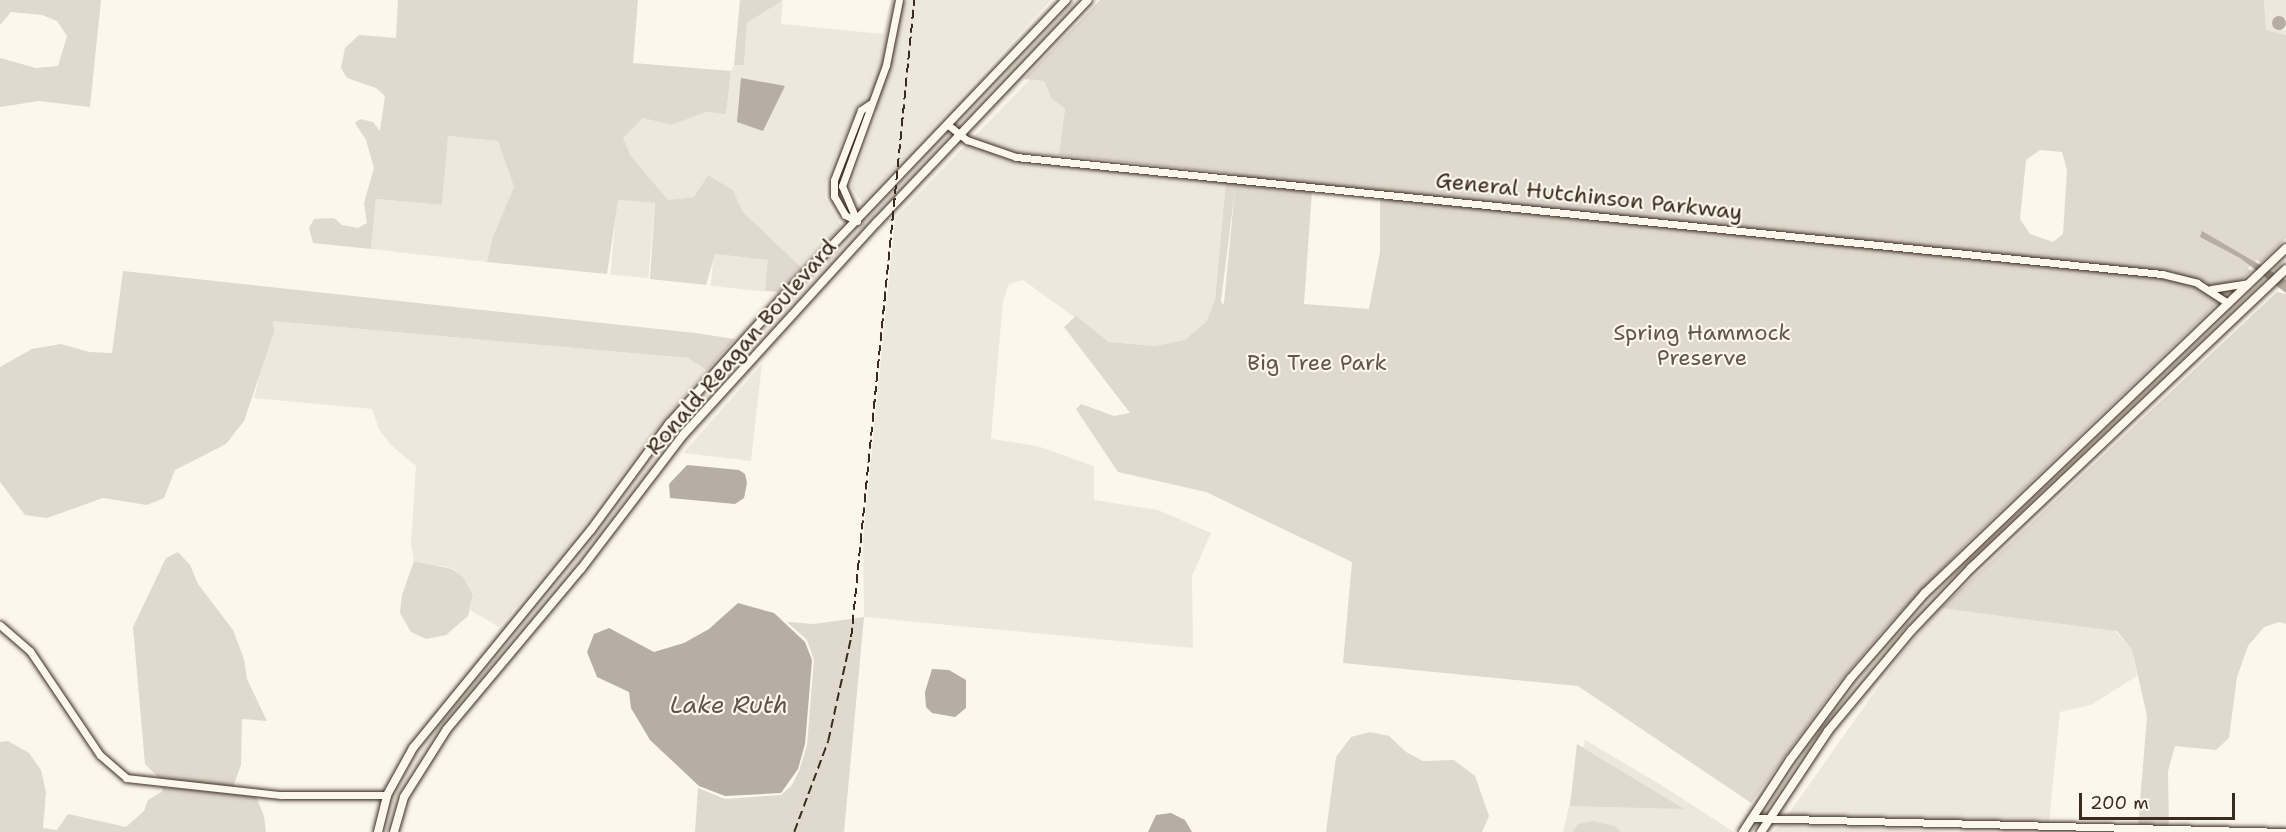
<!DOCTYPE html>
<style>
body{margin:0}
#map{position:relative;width:2286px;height:832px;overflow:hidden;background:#fbf7ec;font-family:"Shantell Sans",sans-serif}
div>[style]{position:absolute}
.built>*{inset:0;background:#ede8dd;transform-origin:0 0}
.green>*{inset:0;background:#dfd9ce}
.water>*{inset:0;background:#b6aea2}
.round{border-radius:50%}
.roads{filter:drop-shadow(0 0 2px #3b2a1e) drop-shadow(0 0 2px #3b2a1e)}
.minor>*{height:7px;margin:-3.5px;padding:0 3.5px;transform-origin:3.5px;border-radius:3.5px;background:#fbf7ec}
.major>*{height:8px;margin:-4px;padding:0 4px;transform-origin:4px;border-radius:4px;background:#fbf7ec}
.rail>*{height:1.5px;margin-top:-0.75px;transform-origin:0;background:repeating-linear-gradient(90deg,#3b2a1e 0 9px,transparent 0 13.5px)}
span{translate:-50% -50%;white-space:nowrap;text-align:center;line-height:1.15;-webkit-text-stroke:4.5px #fbf7ec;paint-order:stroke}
.street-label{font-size:22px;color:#3b2a1e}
.park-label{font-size:22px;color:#64564a}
.water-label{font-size:24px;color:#605246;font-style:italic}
.scale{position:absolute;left:2079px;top:793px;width:156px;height:27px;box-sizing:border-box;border:3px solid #3b2a1e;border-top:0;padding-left:8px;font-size:18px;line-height:21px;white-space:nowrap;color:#3b2a1e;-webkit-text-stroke:4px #fbf7ec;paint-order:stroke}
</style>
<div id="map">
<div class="built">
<i style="clip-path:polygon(783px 0,781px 24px,883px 34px,891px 0,896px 0,884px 64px,869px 101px,860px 105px,838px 150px,826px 182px,825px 198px,841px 226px,803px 269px,743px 212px,733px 190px,708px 175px,694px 197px,668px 200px,631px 156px,623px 138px,643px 118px,671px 125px,707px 112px,726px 114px,731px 71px,734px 65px,744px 65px,747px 23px)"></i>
<i style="clip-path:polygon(902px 0,1051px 0,862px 203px,851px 186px,878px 112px,873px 106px,889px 65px)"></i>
<i style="clip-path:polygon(2264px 0,2286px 0,2286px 18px,2274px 17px,2273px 27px,2286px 30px,2286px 35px,2266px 30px)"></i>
<i style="clip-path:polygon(1039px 70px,1051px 98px,1065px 109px,1059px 155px,1016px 154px,972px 139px)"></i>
<i style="clip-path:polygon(448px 136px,498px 141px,514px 187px,492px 239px,487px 262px,371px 249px,376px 199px,442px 205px)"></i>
<i style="clip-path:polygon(967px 144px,1016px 160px,1226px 180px,1215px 300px,1206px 322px,1185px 341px,1155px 346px,1109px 342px,1023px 280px,1009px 284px,1003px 301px,992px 426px,991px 439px,1037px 446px,1094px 466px,1094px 500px,1158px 510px,1211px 533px,1192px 576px,1193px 648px,864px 617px,863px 539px,895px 218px)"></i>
<i style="left:617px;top:200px;width:38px;height:75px;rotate:5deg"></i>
<i style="left:714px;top:254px;width:55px;height:32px;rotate:6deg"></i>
<i style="clip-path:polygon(273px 321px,688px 358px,707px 370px,665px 417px,565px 550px,499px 627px,470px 610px,473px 595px,463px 577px,452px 568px,414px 561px,411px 544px,416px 466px,391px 445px,379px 429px,372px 409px,254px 398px)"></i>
<i style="clip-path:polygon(762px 364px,751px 461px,684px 453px,686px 450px)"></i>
<i style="clip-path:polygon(1941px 608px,2112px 627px,2132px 650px,2137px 676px,2091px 705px,2060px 712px,2049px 824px,1787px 816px,1902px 653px)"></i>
<i style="clip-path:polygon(1585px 740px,1658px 783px,1734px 832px,1621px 832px,1615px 826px,1578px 824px,1572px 832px,1563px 832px)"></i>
<i style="clip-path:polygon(1780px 825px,1887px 828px,1942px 832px,1773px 832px)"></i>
</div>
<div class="green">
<i style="clip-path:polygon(0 0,101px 0,90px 107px,39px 101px,0 107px,0 58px,36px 68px,58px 66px,67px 36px,57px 21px,42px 15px,11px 12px,0 25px)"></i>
<i style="clip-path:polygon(398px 0,638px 0,633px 63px,731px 71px,726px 114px,707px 112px,671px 125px,643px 118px,623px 138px,631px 156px,668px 200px,694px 197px,708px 175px,733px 190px,743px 212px,803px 269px,782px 292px,765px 291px,768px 260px,715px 254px,706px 285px,650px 279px,655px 203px,618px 200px,607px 274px,487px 262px,492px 239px,514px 187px,498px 141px,448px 136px,442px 205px,376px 199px,371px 249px,313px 243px,309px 228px,314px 219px,334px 218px,342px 225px,358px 228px,367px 223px,364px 203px,374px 168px,366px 140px,355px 123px,360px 119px,373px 122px,380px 131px,385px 96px,376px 88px,347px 78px,341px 68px,345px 48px,359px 35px,396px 38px)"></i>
<i style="clip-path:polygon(740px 0,783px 0,747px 23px,744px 65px,734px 65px)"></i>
<i style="clip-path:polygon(evenodd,1100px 0,2264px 0,2266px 30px,2286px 35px,2286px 238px,2261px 262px,2257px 260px,2248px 268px,2251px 271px,1967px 543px,1887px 626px,1836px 686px,1751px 803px,1578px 686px,1343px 663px,1352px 562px,1206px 492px,1118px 472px,1076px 409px,1081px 404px,1114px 416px,1130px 413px,1064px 327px,1076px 316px,1109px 342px,1155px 346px,1185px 340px,1206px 322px,1215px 300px,1226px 180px,1236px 181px,1236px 174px,1059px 155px,1065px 109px,1051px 98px,1044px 81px,1024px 79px,1100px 0,2040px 150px,2062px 152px,2067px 170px,2063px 234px,2053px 242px,2030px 234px,2020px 219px,2026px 160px,2040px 150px,1100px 0,1235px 189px,1224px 303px,1223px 305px,1221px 301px,1235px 189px,1100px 0,1312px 191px,1380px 198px,1380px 252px,1369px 309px,1304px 304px,1312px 191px)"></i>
<i style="clip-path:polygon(123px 271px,695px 333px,735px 339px,707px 370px,688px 358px,273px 321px,274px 332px,244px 421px,226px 444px,175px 470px,164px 498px,147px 505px,103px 498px,47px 518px,25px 515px,0 482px,0 367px,32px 349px,61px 344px,89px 352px,112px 353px)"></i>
<i style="clip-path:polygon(2277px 292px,2286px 294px,2286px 624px,2279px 622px,2264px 627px,2248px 646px,2237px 677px,2229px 738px,2216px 750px,2175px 746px,2168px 771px,2169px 828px,2138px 827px,2147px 716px,2132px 650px,2117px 631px,1941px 608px)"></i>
<i style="clip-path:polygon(178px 552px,190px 565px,198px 584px,233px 630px,244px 659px,247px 679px,267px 721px,242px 719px,241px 765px,233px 787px,161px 780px,145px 764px,133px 627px,166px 558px)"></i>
<i style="clip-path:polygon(414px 561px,452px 569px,463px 577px,473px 595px,468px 616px,446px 635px,426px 639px,411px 632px,400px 613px,402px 595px)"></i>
<i style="clip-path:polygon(864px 617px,844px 832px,695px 832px,698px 788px,725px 799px,781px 795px,792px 785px,799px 771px,807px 745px,814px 660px,807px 640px,787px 622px,814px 624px)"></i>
<i style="clip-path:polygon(1370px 732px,1389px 736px,1406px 752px,1423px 761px,1454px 760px,1475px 776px,1489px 816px,1482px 832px,1326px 832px,1336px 757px,1351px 737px)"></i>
<i style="clip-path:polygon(8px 741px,29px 753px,41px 770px,46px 792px,43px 828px,57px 830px,68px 814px,126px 827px,144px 811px,148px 800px,163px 791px,162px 787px,256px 796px,264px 816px,266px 832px,0 832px,0 742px)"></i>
<i style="clip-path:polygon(1577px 744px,1684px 809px,1570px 806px)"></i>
<i style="clip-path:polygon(1593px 821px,1615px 826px,1621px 832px,1572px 832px,1578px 824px)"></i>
</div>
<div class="water">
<i class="round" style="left:2272px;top:16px;width:14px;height:14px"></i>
<i style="clip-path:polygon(741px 78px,785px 86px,763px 131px,737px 122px)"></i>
<i style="clip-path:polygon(2202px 231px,2286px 280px,2286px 293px,2240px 258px,2200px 237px)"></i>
<i style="clip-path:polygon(687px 465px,739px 470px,745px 474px,747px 483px,744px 498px,735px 504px,670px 498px,669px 484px)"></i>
<i style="clip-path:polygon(738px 603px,774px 613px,805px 642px,812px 660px,805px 744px,798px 769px,781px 793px,725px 796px,699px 786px,650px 740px,631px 708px,629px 692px,597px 677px,587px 652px,594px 634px,609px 628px,654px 652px,684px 643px,709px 629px)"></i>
<i style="clip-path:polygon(932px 669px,949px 670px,966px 680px,966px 708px,955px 717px,932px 713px,926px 707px,925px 692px)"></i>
<i style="clip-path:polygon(1171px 813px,1185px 820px,1192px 832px,1148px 832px,1156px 815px)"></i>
</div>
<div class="roads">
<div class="minor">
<i style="left:870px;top:104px;width:11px;rotate:146deg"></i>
<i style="left:861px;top:110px;width:75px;rotate:111.1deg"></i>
<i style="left:834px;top:180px;width:16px;rotate:90deg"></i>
<i style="left:834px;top:196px;width:22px;rotate:60deg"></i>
<i style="left:845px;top:215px;width:13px;rotate:27deg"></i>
<i style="left:857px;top:221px;width:38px;rotate:-113deg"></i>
<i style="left:842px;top:186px;width:129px;rotate:-70deg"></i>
<i style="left:886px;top:65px;width:66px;rotate:-78.7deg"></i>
<i style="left:947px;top:124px;width:26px;rotate:39deg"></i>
<i style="left:967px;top:140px;width:52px;rotate:19.1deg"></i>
<i style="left:1016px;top:157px;width:1152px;rotate:5.83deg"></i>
<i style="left:2162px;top:274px;width:36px;rotate:14deg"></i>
<i style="left:2197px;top:283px;width:37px;rotate:33deg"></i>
<i style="left:2211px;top:289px;width:36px;rotate:-9deg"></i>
<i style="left:0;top:625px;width:40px;rotate:41deg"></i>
<i style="left:30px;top:651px;width:125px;rotate:56.1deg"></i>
<i style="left:100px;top:755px;width:35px;rotate:41deg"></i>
<i style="left:126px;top:778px;width:156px;rotate:6.3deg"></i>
<i style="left:281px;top:795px;width:106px"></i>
<i style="left:1751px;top:818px;width:535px;rotate:1.5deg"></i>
</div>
<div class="major">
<i style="left:378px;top:832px;width:38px;rotate:-76deg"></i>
<i style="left:387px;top:795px;width:54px;rotate:-61deg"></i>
<i style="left:413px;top:748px;width:281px;rotate:-50.8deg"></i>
<i style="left:591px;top:530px;width:132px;rotate:-53.7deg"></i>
<i style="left:669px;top:424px;width:169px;rotate:-48.1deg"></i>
<i style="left:782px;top:298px;width:412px;rotate:-46.4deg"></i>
<i style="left:394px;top:832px;width:36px;rotate:-74deg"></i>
<i style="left:404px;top:797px;width:80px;rotate:-57.7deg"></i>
<i style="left:447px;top:729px;width:209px;rotate:-50.1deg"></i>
<i style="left:581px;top:569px;width:170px;rotate:-52.7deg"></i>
<i style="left:684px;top:434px;width:287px;rotate:-47.7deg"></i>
<i style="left:877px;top:222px;width:306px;rotate:-46.5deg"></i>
<i style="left:1743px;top:832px;width:86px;rotate:-56.9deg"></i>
<i style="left:1790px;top:760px;width:102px;rotate:-53.4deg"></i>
<i style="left:1851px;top:678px;width:113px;rotate:-49deg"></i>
<i style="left:1925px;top:593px;width:499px;rotate:-43.7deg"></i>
<i style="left:1761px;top:832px;width:121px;rotate:-56.4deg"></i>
<i style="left:1828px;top:731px;width:131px;rotate:-50.3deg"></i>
<i style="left:1912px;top:630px;width:86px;rotate:-46.4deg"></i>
<i style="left:1971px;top:568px;width:434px;rotate:-43.5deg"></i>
</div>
</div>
<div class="rail">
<i style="left:794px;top:832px;width:97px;rotate:-69.5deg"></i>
<i style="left:828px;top:741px;width:107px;rotate:-77.5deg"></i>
<i style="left:851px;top:637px;width:640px;rotate:-84.35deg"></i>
</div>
<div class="street-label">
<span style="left:1589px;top:196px;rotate:6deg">General Hutchinson Parkway</span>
<span style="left:741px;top:347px;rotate:-49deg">Ronald Reagan Boulevard</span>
</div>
<div class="park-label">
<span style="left:1702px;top:345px">Spring Hammock<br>Preserve</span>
<span style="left:1317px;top:363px">Big Tree Park</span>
</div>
<div class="water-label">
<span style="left:729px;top:706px">Lake Ruth</span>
</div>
<div class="scale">200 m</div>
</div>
